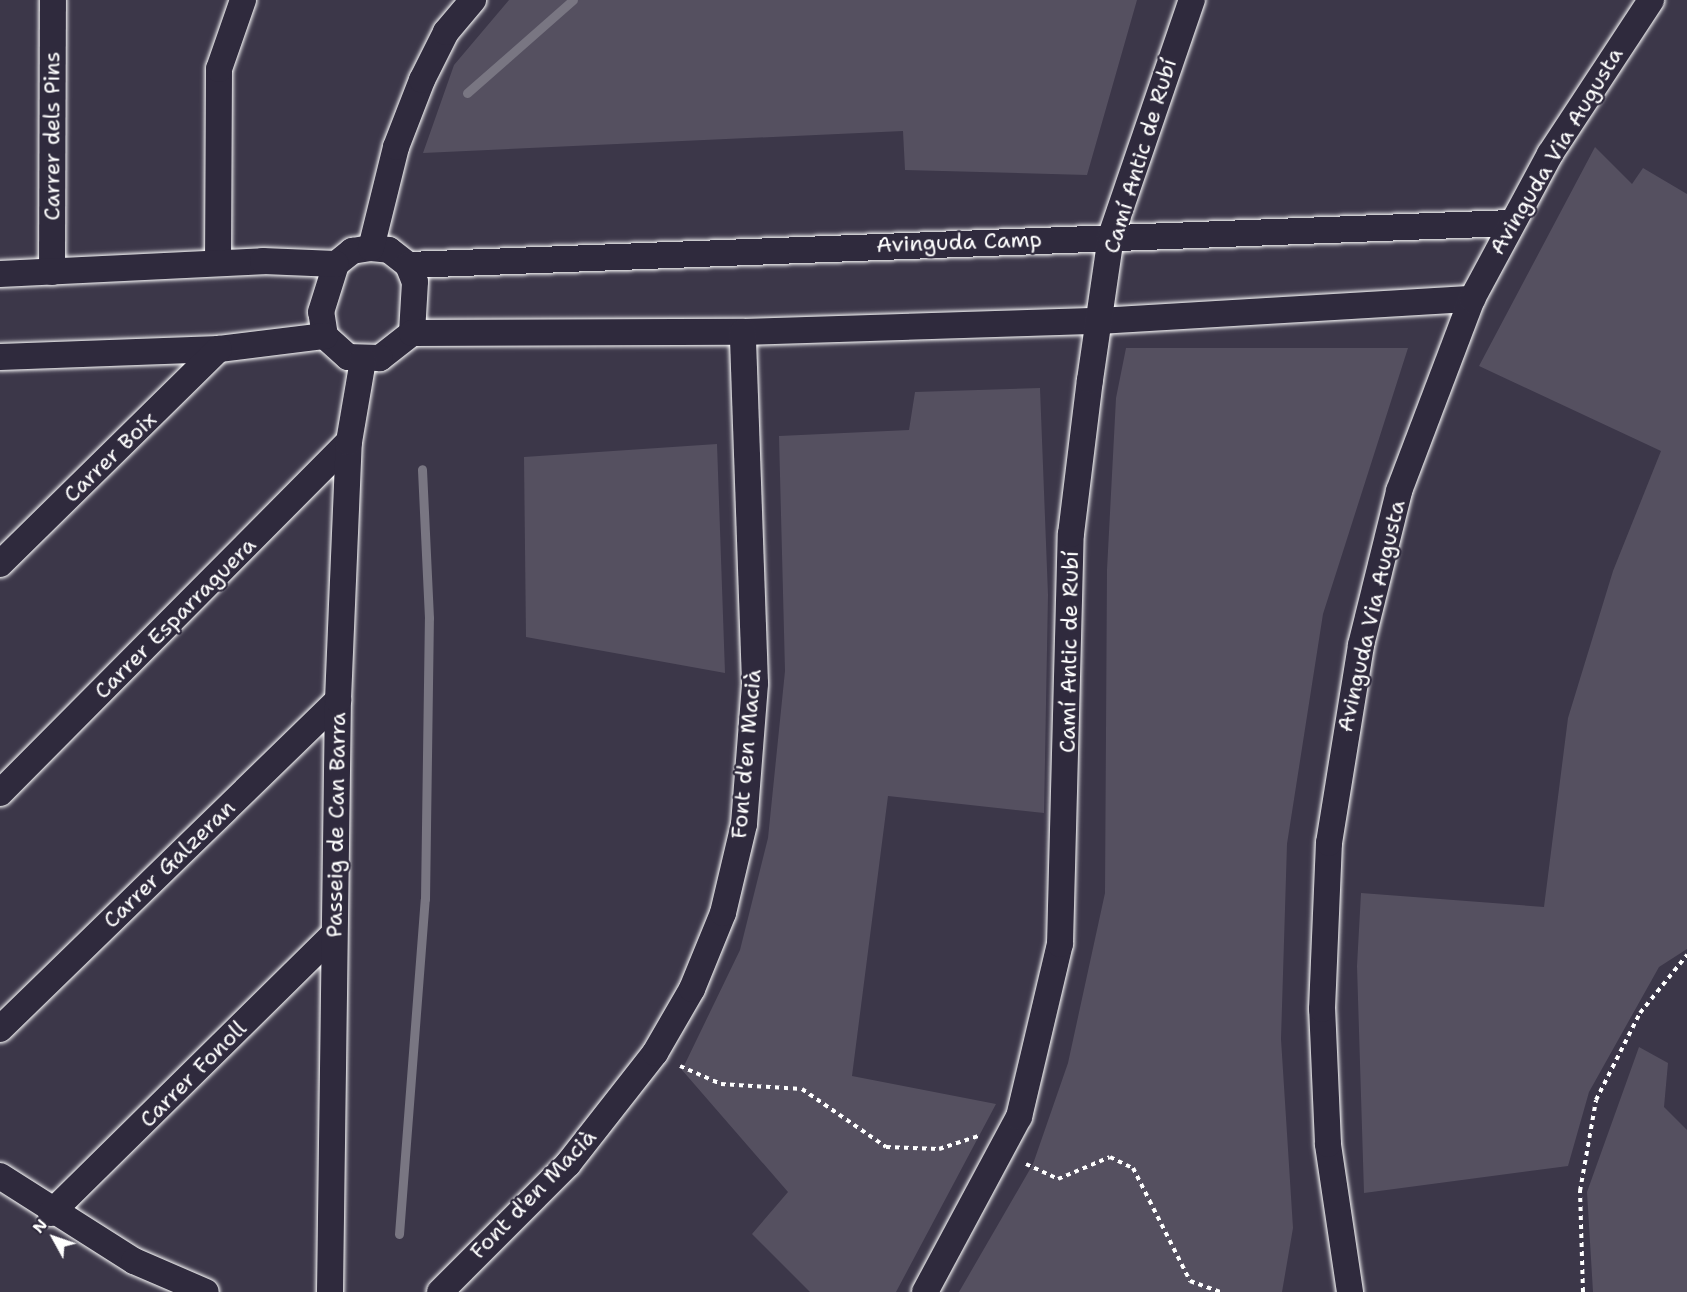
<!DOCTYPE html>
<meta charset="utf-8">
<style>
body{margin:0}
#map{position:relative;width:1687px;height:1292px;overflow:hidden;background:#3c3749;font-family:"Shantell Sans",sans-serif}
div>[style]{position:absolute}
.green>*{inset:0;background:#555060}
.stream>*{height:9px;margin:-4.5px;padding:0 4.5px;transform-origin:4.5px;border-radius:4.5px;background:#797682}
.path>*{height:4px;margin-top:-2px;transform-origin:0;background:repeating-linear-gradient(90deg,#fff 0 4.5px,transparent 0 9px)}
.roads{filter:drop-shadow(0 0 2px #fff) drop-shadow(0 0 2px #fff)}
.minor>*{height:26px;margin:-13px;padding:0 13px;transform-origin:13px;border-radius:13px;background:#2f2a3d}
span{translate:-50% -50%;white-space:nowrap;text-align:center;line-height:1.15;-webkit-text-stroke:4.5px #2f2a3d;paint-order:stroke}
.street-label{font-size:22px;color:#fff}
.north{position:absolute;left:24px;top:1208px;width:60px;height:60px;-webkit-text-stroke:4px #2f2a3d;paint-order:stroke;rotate:310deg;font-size:16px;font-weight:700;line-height:24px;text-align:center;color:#fff}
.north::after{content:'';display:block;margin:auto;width:21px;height:27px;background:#fff;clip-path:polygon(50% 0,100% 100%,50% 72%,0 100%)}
</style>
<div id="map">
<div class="green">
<i style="clip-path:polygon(509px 0,1137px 0,1087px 175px,905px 170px,903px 131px,423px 153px,454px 65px)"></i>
<i style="clip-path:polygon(1595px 147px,1632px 184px,1643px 168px,1687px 194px,1687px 949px,1659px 967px,1589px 1092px,1568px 1166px,1364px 1193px,1357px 966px,1361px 893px,1544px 907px,1568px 718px,1613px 571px,1661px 451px,1479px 366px)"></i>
<i style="clip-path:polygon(1126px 348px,1408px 348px,1323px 614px,1287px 844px,1281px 1039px,1293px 1228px,1282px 1292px,959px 1292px,1033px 1164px,1068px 1063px,1105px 893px,1107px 570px,1116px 398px)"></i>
<i style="clip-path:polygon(1040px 388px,1048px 595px,1044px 813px,888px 796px,852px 1076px,996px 1104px,896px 1292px,810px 1292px,752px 1234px,788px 1192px,682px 1070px,740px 950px,768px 838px,785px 671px,779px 436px,909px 430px,915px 392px)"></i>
<i style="clip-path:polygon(717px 444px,725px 673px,526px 637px,524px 457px)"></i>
<i style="clip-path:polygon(1639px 1047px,1668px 1063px,1664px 1107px,1687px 1130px,1687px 1292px,1593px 1292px,1587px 1192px)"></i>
</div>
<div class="stream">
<i style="left:467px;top:93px;width:141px;rotate:-41.3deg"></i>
<i style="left:399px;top:1234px;width:336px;rotate:-85.6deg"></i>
<i style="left:425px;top:899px;width:281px;rotate:-89.2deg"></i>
<i style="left:429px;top:618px;width:149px;rotate:-92.7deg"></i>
</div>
<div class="path">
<i style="left:680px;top:1066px;width:45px;rotate:23.7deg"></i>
<i style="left:721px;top:1084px;width:81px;rotate:3.5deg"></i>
<i style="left:802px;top:1089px;width:102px;rotate:34.6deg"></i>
<i style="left:886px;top:1147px;width:53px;rotate:2.2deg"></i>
<i style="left:939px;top:1149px;width:41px;rotate:-18.4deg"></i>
<i style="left:1026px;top:1164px;width:35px;rotate:25deg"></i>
<i style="left:1058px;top:1179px;width:56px;rotate:-22.9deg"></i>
<i style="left:1110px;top:1157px;width:25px;rotate:26deg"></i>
<i style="left:1133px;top:1168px;width:127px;rotate:63.2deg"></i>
<i style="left:1190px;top:1281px;width:32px;rotate:20deg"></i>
<i style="left:1583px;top:1292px;width:101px;rotate:-91.7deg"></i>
<i style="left:1580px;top:1191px;width:92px;rotate:-80deg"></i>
<i style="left:1596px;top:1100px;width:97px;rotate:-63.2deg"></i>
<i style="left:1640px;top:1013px;width:75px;rotate:-51deg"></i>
</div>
<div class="roads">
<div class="minor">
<i style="left:371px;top:248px;width:18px;rotate:6deg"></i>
<i style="left:389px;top:250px;width:24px;rotate:38deg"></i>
<i style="left:408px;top:265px;width:18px;rotate:68deg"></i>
<i style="left:415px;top:282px;width:51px;rotate:93.4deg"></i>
<i style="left:412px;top:333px;width:41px;rotate:142deg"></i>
<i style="left:380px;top:358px;width:32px;rotate:-178deg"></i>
<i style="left:348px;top:357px;width:31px;rotate:-138deg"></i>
<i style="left:325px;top:336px;width:24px;rotate:-99deg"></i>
<i style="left:321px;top:312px;width:50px;rotate:-72.6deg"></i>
<i style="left:336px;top:264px;width:21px;rotate:-39deg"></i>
<i style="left:352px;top:251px;width:19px;rotate:-9deg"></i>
<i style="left:371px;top:248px;width:104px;rotate:-76.1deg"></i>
<i style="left:396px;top:147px;width:72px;rotate:-68.8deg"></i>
<i style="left:422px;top:80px;width:54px;rotate:-63.4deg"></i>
<i style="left:446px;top:32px;width:42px;rotate:-49.8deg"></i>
<i style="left:218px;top:263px;width:194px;rotate:-89.7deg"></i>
<i style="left:219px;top:69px;width:73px;rotate:-70.8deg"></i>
<i style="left:408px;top:265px;width:1102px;rotate:-2.18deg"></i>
<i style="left:52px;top:272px;width:272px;rotate:-89.8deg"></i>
<i style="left:0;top:274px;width:263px;rotate:-2.8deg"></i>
<i style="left:263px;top:261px;width:73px;rotate:2.4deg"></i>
<i style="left:412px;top:333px;width:331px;rotate:-0.2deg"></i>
<i style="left:743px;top:332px;width:356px;rotate:-1.8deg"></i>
<i style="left:1099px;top:321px;width:374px;rotate:-3.4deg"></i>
<i style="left:0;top:357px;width:219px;rotate:-2.1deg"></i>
<i style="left:219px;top:349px;width:107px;rotate:-7deg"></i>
<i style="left:0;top:564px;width:307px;rotate:-44.5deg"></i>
<i style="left:0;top:793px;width:495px;rotate:-45.2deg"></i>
<i style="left:0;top:1029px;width:472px;rotate:-44.2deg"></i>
<i style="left:0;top:1176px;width:159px;rotate:32.4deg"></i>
<i style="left:134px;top:1261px;width:78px;rotate:23.3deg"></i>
<i style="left:51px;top:1213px;width:397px;rotate:-44.6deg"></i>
<i style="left:330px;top:1292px;width:592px;rotate:-89.23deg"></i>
<i style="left:338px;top:700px;width:258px;rotate:-87.6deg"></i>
<i style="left:349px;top:442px;width:83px;rotate:-80.3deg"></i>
<i style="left:440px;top:1292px;width:181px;rotate:-45deg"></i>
<i style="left:568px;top:1164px;width:141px;rotate:-51.9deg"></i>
<i style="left:655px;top:1053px;width:74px;rotate:-60deg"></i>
<i style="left:692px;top:989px;width:82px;rotate:-67.8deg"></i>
<i style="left:723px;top:913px;width:91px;rotate:-76.7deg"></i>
<i style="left:744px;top:824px;width:141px;rotate:-85.5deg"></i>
<i style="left:755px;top:683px;width:351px;rotate:-92deg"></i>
<i style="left:925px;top:1292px;width:199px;rotate:-61.8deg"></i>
<i style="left:1019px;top:1117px;width:178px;rotate:-76.7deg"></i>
<i style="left:1060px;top:944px;width:410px;rotate:-88.5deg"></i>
<i style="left:1071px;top:534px;width:155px;rotate:-83deg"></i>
<i style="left:1090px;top:380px;width:146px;rotate:-81.7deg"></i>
<i style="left:1111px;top:236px;width:250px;rotate:-71.1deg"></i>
<i style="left:1350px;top:1292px;width:150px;rotate:-98.5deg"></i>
<i style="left:1328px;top:1144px;width:135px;rotate:-92.5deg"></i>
<i style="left:1322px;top:1009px;width:166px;rotate:-87.6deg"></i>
<i style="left:1329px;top:843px;width:201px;rotate:-80.8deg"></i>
<i style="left:1361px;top:645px;width:159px;rotate:-76.1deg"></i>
<i style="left:1399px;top:491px;width:205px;rotate:-69.2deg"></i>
<i style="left:1472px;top:299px;width:165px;rotate:-61.7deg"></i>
<i style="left:1550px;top:154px;width:184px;rotate:-56.7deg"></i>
</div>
</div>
<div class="street-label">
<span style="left:52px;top:136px;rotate:-90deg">Carrer dels Pins</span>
<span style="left:1556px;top:151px;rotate:-59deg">Avinguda Via Augusta</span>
<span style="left:1140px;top:156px;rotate:-73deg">Camí Antic de Rubí</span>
<span style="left:959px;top:242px;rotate:-2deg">Avinguda Camp</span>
<span style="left:110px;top:457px;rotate:-44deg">Carrer Boix</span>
<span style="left:1371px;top:616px;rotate:-77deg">Avinguda Via Augusta</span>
<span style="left:175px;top:618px;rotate:-45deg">Carrer Esparraguera</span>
<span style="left:1069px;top:652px;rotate:-89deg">Camí Antic de Rubí</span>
<span style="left:746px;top:754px;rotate:-85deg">Font d'en Macià</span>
<span style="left:336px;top:825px;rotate:-89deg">Passeig de Can Barra</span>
<span style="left:169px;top:864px;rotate:-44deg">Carrer Galzeran</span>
<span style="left:193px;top:1074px;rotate:-45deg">Carrer Fonoll</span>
<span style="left:533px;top:1194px;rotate:-46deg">Font d'en Macià</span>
</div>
<div class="north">N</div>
</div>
